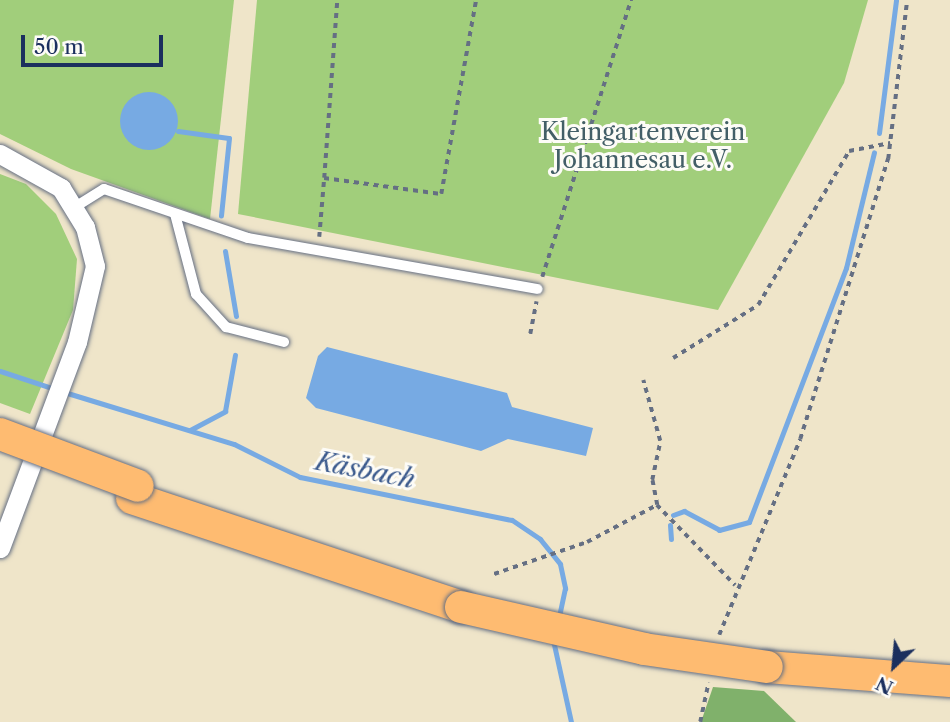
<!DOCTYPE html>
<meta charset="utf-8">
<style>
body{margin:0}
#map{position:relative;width:950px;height:722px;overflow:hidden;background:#efe5c9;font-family:"Libre Caslon Text",serif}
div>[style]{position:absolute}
.green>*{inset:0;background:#a1ce7b}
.forest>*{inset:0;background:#80b16b}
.water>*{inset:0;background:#77aae3}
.round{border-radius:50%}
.stream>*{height:5px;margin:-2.5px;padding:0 2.5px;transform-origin:2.5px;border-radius:2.5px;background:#77aae3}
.path>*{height:3.5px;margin-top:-1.75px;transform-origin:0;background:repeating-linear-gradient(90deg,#656f83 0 5px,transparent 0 10px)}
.roads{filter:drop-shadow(0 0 2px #656f83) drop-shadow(0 0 2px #656f83)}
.lane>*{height:10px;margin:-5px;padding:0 5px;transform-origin:5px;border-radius:5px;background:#fff}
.street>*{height:19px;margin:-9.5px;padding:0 9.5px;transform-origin:9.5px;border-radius:9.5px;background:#fff}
.primary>*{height:32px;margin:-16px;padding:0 16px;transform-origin:16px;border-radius:16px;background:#febb71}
.bridges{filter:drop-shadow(0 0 2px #656f83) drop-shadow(0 0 2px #656f83)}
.primary-bridge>*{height:32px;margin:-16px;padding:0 16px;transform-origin:16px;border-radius:16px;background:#febb71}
span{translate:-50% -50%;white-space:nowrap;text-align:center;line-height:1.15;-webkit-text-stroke:6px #fdfcf7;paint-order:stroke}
.park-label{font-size:24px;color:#435f67}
.water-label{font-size:26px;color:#3b5a8d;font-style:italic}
.north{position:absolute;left:859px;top:631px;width:70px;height:70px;-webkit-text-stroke:5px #fdfcf7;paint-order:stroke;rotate:206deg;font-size:19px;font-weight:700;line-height:28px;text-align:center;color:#1b2f5e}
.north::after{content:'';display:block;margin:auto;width:24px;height:32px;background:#1b2f5e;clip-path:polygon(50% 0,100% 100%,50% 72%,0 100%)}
.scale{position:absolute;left:21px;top:35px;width:142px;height:32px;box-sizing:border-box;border:4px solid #1b2f5e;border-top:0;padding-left:9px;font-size:21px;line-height:24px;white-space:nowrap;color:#1b2f5e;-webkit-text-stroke:5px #fdfcf7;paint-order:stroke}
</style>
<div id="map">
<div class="green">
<i style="clip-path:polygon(0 0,234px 0,210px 219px,71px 169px,0 134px)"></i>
<i style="clip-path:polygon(257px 0,868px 0,844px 83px,718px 310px,238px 214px)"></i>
<i style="clip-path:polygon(0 174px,26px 184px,56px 214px,77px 259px,73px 310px,30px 414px,0 403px)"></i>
</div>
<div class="forest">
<i style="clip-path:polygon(713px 687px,764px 691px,796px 722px,701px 722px)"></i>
</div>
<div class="water">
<i class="round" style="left:120px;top:92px;width:58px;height:58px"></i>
<i style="clip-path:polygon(327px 347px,507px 393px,512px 407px,593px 428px,586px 456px,508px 439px,481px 451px,316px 408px,306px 398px,318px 356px)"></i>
</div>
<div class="stream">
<i style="left:178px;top:131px;width:51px;rotate:7.8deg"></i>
<i style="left:229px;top:138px;width:78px;rotate:95.9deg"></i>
<i style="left:879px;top:133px;width:134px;rotate:-82.7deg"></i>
<i style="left:225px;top:251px;width:66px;rotate:80.4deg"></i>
<i style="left:0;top:371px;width:58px;rotate:18.1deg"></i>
<i style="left:64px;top:392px;width:178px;rotate:17deg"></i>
<i style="left:234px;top:444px;width:74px;rotate:26.6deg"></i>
<i style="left:300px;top:477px;width:216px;rotate:11.5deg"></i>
<i style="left:512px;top:520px;width:34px;rotate:34deg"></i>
<i style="left:540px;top:539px;width:32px;rotate:51deg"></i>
<i style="left:560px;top:564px;width:25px;rotate:78deg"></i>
<i style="left:565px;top:588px;width:33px;rotate:102deg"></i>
<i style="left:190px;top:430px;width:40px;rotate:-28deg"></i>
<i style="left:225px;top:411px;width:57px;rotate:-79.9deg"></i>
<i style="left:673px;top:515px;width:12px;rotate:-20deg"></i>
<i style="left:684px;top:511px;width:40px;rotate:28deg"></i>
<i style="left:719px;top:530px;width:31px;rotate:-15deg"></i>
<i style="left:749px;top:522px;width:272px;rotate:-69.1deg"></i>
<i style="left:846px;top:268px;width:119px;rotate:-76.4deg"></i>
<i style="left:670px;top:525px;width:14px;rotate:86deg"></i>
<i style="left:553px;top:640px;width:84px;rotate:77.6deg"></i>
</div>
<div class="path">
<i style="left:324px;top:178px;width:178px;rotate:-85.8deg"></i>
<i style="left:319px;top:237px;width:59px;rotate:-85.2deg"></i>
<i style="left:324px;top:178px;width:118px;rotate:7.8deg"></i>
<i style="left:441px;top:194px;width:197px;rotate:-79.8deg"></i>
<i style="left:542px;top:277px;width:291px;rotate:-72.2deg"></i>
<i style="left:530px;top:334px;width:33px;rotate:-79deg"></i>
<i style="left:673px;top:358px;width:100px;rotate:-31.9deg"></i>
<i style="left:758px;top:305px;width:179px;rotate:-59.4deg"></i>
<i style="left:849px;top:151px;width:42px;rotate:-11deg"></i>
<i style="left:657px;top:505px;width:112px;rotate:45.7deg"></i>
<i style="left:494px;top:574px;width:98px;rotate:-19deg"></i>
<i style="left:587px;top:542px;width:79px;rotate:-27.9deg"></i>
<i style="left:657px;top:505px;width:25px;rotate:-101deg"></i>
<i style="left:652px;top:480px;width:40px;rotate:-78deg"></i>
<i style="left:660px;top:441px;width:63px;rotate:-105.6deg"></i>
<i style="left:719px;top:635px;width:212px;rotate:-67.5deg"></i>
<i style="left:800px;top:439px;width:294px;rotate:-72.6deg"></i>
<i style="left:888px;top:159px;width:160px;rotate:-83.2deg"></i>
<i style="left:700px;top:722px;width:40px;rotate:-78deg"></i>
</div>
<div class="roads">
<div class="lane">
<i style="left:75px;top:207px;width:34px;rotate:-32deg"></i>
<i style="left:104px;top:189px;width:152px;rotate:18.8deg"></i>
<i style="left:248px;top:238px;width:294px;rotate:10deg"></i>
<i style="left:175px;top:214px;width:83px;rotate:75.3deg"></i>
<i style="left:196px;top:294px;width:45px;rotate:47.7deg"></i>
<i style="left:226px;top:327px;width:60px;rotate:14.5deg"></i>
</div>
<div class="street">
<i style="left:0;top:154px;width:70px;rotate:29.1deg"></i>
<i style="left:61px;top:188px;width:46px;rotate:58.4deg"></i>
<i style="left:85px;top:227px;width:40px;rotate:75.6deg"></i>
<i style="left:95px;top:266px;width:78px;rotate:103.3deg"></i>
<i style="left:77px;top:342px;width:220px;rotate:110.5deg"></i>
</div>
<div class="primary">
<i style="left:132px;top:498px;width:347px;rotate:18.3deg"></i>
<i style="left:767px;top:667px;width:184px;rotate:4.4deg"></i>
</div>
</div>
<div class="bridges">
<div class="primary-bridge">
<i style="left:0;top:434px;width:147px;rotate:20.6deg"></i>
<i style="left:461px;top:607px;width:188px;rotate:12.9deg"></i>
<i style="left:644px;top:649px;width:124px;rotate:8.3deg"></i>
</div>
</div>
<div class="park-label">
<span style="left:643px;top:146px">Kleingartenverein<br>Johannesau e.V.</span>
</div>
<div class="water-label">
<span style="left:365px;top:471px;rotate:11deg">Käsbach</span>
</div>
<div class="north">N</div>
<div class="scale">50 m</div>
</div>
